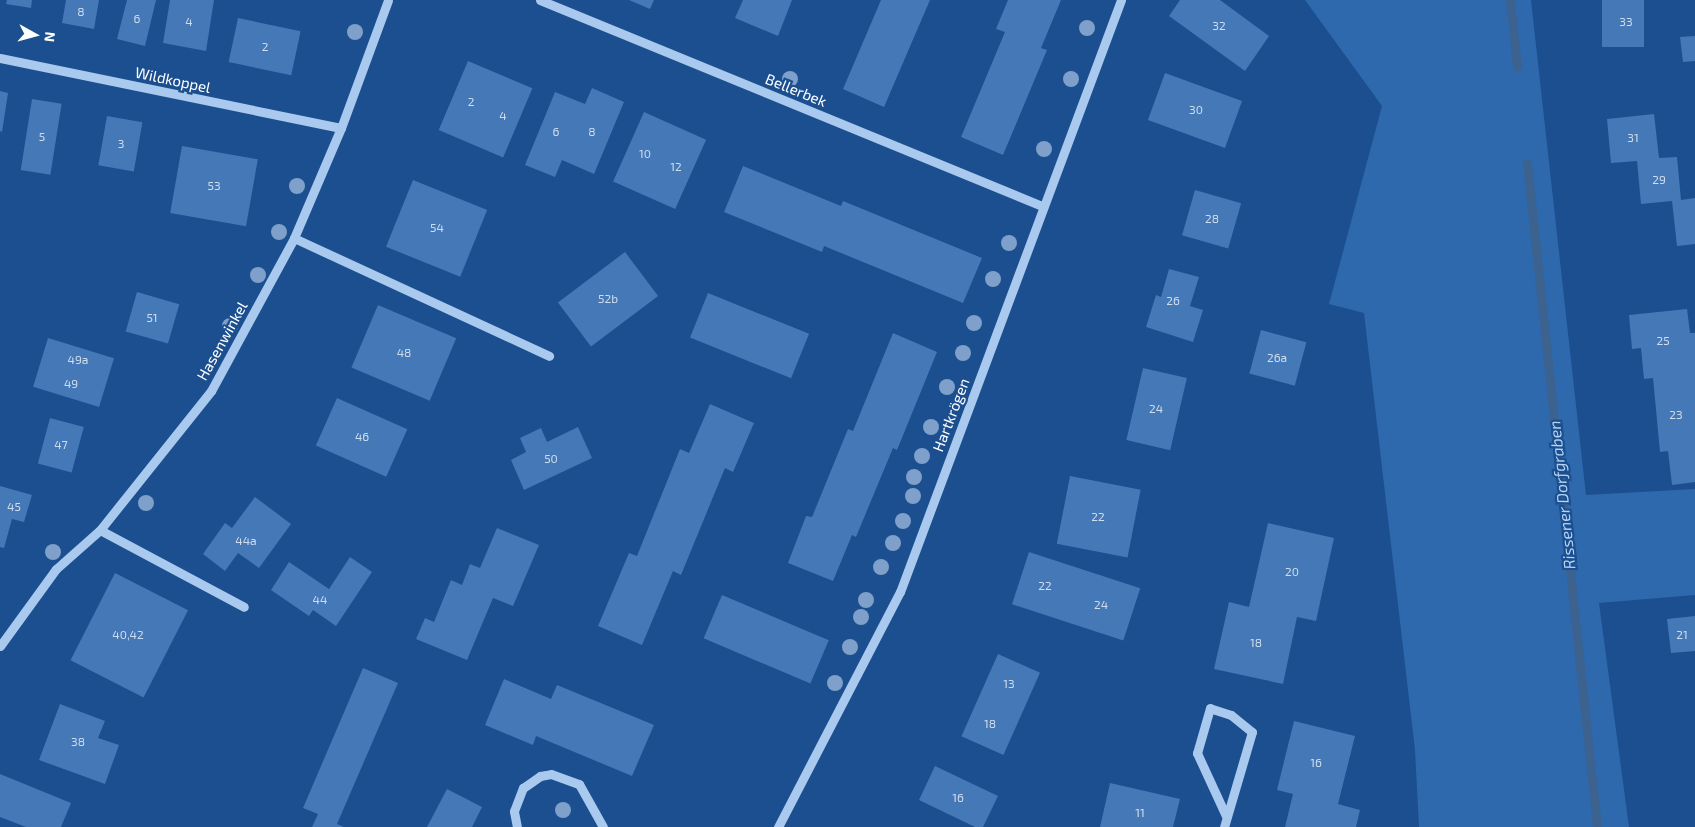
<!DOCTYPE html>
<meta charset="utf-8">
<style>
body{margin:0}
#map{position:relative;width:1695px;height:827px;overflow:hidden;background:#1b4f8f;font-family:"Exo 2",sans-serif}
div>[style]{position:absolute}
.green>*{inset:0;background:#2e69ad}
.stream>*{height:9px;margin:-4.5px;padding:0 4.5px;transform-origin:4.5px;border-radius:4.5px;background:#3c6290}
.building>*{inset:0;background:#4478b7;transform-origin:0 0}
.minor>*{height:9px;margin:-4.5px;padding:0 4.5px;transform-origin:4.5px;border-radius:4.5px;background:#a9c9ee}
.trees>*{width:16px;height:16px;margin:-8px;border-radius:50%;background:#7ea0ca}
span{translate:-50% -50%;white-space:nowrap;text-align:center;line-height:1.15;-webkit-text-stroke:4.5px #1b4f8f;paint-order:stroke}
.number-label{font-size:12px;color:#d0dded}
.number-label span{-webkit-text-stroke-width:0}
.street-label{font-size:15px;color:#fff}
.water-label{font-size:16px;color:#b5d3f5;font-style:italic}
.north{position:absolute;left:10px;top:10px;width:50px;height:50px;-webkit-text-stroke:4px #1b4f8f;paint-order:stroke;rotate:97deg;font-size:14px;font-weight:700;line-height:20px;text-align:center;color:#fff}
.north::after{content:'';display:block;margin:auto;width:18px;height:22px;background:#fff;clip-path:polygon(50% 0,100% 100%,50% 72%,0 100%)}
</style>
<div id="map">
<div class="green">
<i style="clip-path:polygon(1305px 0,1531px 0,1586px 495px,1695px 489px,1695px 595px,1599px 603px,1629px 827px,1419px 827px,1415px 750px,1364px 313px,1329px 304px,1382px 106px)"></i>
</div>
<div class="stream">
<i style="left:1510px;top:0;width:67px;rotate:84deg"></i>
<i style="left:1527px;top:163px;width:668px;rotate:83.98deg"></i>
</div>
<div class="building">
<i style="clip-path:polygon(7px 0,32px 0,31px 8px,6px 4px)"></i>
<i style="clip-path:polygon(66px 0,99px 0,94px 29px,62px 23px)"></i>
<i style="clip-path:polygon(127px 0,156px 0,145px 46px,117px 39px)"></i>
<i style="clip-path:polygon(170px 0,214px 0,206px 51px,163px 43px)"></i>
<i style="clip-path:polygon(629px 0,654px 0,650px 9px)"></i>
<i style="clip-path:polygon(743px 0,792px 0,778px 36px,735px 18px)"></i>
<i style="clip-path:polygon(881px 0,930px 0,884px 107px,843px 89px)"></i>
<i style="clip-path:polygon(1008px 0,1061px 0,1041px 48px,1047px 50px,1003px 155px,961px 137px,1005px 32px,996px 29px)"></i>
<i style="clip-path:polygon(1180px 0,1220px 0,1269px 36px,1245px 71px,1169px 16px)"></i>
<i style="left:1602px;top:0;width:42px;height:47px"></i>
<i style="left:238px;top:18px;width:64px;height:45px;rotate:12deg"></i>
<i style="clip-path:polygon(1695px 36px,1695px 61px,1683px 62px,1680px 37px)"></i>
<i style="left:468px;top:61px;width:70px;height:75px;rotate:23deg"></i>
<i style="left:1165px;top:73px;width:82px;height:50px;rotate:20deg"></i>
<i style="clip-path:polygon(592px 88px,624px 102px,594px 174px,562px 160px,555px 177px,525px 165px,555px 92px,585px 104px)"></i>
<i style="clip-path:polygon(0 91px,8px 93px,2px 132px,0 131px)"></i>
<i style="left:32px;top:99px;width:30px;height:72px;rotate:9deg"></i>
<i style="left:644px;top:112px;width:68px;height:76px;rotate:24deg"></i>
<i style="clip-path:polygon(1654px 114px,1659px 158px,1677px 157px,1681px 200px,1695px 198px,1695px 244px,1677px 246px,1672px 201px,1641px 204px,1637px 161px,1611px 163px,1607px 119px)"></i>
<i style="left:107px;top:116px;width:36px;height:50px;rotate:10deg"></i>
<i style="left:182px;top:146px;width:77px;height:68px;rotate:10deg"></i>
<i style="clip-path:polygon(743px 166px,841px 206px,843px 201px,982px 258px,963px 303px,824px 246px,822px 252px,724px 212px)"></i>
<i style="left:413px;top:180px;width:80px;height:72px;rotate:22deg"></i>
<i style="left:1195px;top:190px;width:48px;height:47px;rotate:16deg"></i>
<i style="left:625px;top:252px;width:55px;height:84px;rotate:53deg"></i>
<i style="clip-path:polygon(1169px 269px,1199px 277px,1190px 306px,1203px 310px,1193px 342px,1146px 327px,1156px 295px,1161px 297px)"></i>
<i style="left:137px;top:292px;width:44px;height:41px;rotate:16deg"></i>
<i style="left:708px;top:293px;width:109px;height:48px;rotate:22deg"></i>
<i style="left:378px;top:305px;width:85px;height:68px;rotate:23deg"></i>
<i style="clip-path:polygon(1687px 309px,1690px 333px,1695px 333px,1695px 482px,1672px 485px,1668px 451px,1660px 452px,1653px 378px,1644px 379px,1641px 348px,1632px 349px,1629px 315px)"></i>
<i style="left:1261px;top:330px;width:47px;height:45px;rotate:15deg"></i>
<i style="clip-path:polygon(893px 333px,937px 352px,897px 450px,893px 448px,856px 537px,852px 535px,833px 581px,788px 563px,806px 516px,812px 517px,848px 429px,853px 431px)"></i>
<i style="left:48px;top:338px;width:69px;height:51px;rotate:17deg"></i>
<i style="left:1143px;top:368px;width:45px;height:74px;rotate:13deg"></i>
<i style="left:337px;top:398px;width:77px;height:52px;rotate:24deg"></i>
<i style="clip-path:polygon(710px 404px,754px 423px,733px 472px,725px 468px,681px 575px,673px 571px,642px 645px,598px 626px,629px 553px,637px 556px,680px 449px,689px 453px)"></i>
<i style="left:50px;top:418px;width:35px;height:47px;rotate:15deg"></i>
<i style="clip-path:polygon(578px 427px,592px 458px,524px 490px,511px 460px,526px 452px,520px 438px,541px 428px,547px 442px)"></i>
<i style="left:1070px;top:476px;width:72px;height:69px;rotate:11deg"></i>
<i style="clip-path:polygon(0 486px,32px 495px,24px 522px,12px 519px,4px 548px,0 547px)"></i>
<i style="clip-path:polygon(255px 497px,291px 524px,259px 568px,238px 553px,225px 571px,203px 554px,225px 523px,232px 528px)"></i>
<i style="clip-path:polygon(1268px 523px,1334px 538px,1316px 621px,1297px 617px,1283px 684px,1214px 669px,1229px 602px,1249px 607px)"></i>
<i style="clip-path:polygon(497px 528px,539px 545px,513px 606px,493px 598px,467px 660px,416px 639px,425px 618px,434px 622px,451px 580px,462px 585px,470px 564px,480px 568px)"></i>
<i style="left:1029px;top:552px;width:117px;height:55px;rotate:18deg"></i>
<i style="clip-path:polygon(350px 557px,372px 572px,336px 626px,313px 610px,309px 616px,271px 590px,289px 562px,329px 589px)"></i>
<i style="left:115px;top:573px;width:82px;height:98px;rotate:27deg"></i>
<i style="left:722px;top:595px;width:116px;height:47px;rotate:23deg"></i>
<i style="clip-path:polygon(1695px 616px,1695px 651px,1671px 653px,1667px 619px)"></i>
<i style="left:998px;top:654px;width:46px;height:90px;rotate:24deg"></i>
<i style="clip-path:polygon(363px 668px,398px 683px,337px 824px,344px 827px,312px 827px,318px 814px,303px 808px)"></i>
<i style="clip-path:polygon(504px 679px,551px 699px,557px 685px,654px 725px,632px 776px,536px 736px,533px 745px,485px 725px)"></i>
<i style="clip-path:polygon(60px 704px,105px 721px,98px 738px,119px 745px,105px 784px,39px 760px)"></i>
<i style="clip-path:polygon(1294px 721px,1355px 736px,1338px 804px,1360px 810px,1356px 827px,1285px 827px,1293px 794px,1277px 790px)"></i>
<i style="clip-path:polygon(935px 766px,998px 796px,983px 827px,975px 827px,919px 800px)"></i>
<i style="clip-path:polygon(0 774px,71px 803px,61px 827px,26px 827px,0 817px)"></i>
<i style="clip-path:polygon(1110px 783px,1180px 799px,1173px 827px,1100px 827px)"></i>
<i style="clip-path:polygon(447px 789px,482px 807px,472px 827px,427px 827px)"></i>
</div>
<div class="minor">
<i style="left:540px;top:0;width:543px;rotate:22.31deg"></i>
<i style="left:0;top:58px;width:348px;rotate:11.6deg"></i>
<i style="left:294px;top:238px;width:281px;rotate:24.8deg"></i>
<i style="left:100px;top:530px;width:163px;rotate:28.1deg"></i>
<i style="left:0;top:646px;width:95px;rotate:-54deg"></i>
<i style="left:56px;top:569px;width:59px;rotate:-41.6deg"></i>
<i style="left:100px;top:530px;width:178px;rotate:-51.4deg"></i>
<i style="left:211px;top:391px;width:174px;rotate:-61.5deg"></i>
<i style="left:294px;top:238px;width:120px;rotate:-66.9deg"></i>
<i style="left:341px;top:128px;width:136px;rotate:-69.8deg"></i>
<i style="left:517px;top:827px;width:16px;rotate:-101deg"></i>
<i style="left:514px;top:811px;width:25px;rotate:-69deg"></i>
<i style="left:523px;top:788px;width:21px;rotate:-35deg"></i>
<i style="left:540px;top:776px;width:11px;rotate:-10deg"></i>
<i style="left:551px;top:774px;width:30px;rotate:20deg"></i>
<i style="left:579px;top:784px;width:49px;rotate:60.8deg"></i>
<i style="left:778px;top:827px;width:265px;rotate:-62.6deg"></i>
<i style="left:900px;top:592px;width:632px;rotate:-69.53deg"></i>
<i style="left:1224px;top:827px;width:99px;rotate:-73.6deg"></i>
<i style="left:1252px;top:732px;width:27px;rotate:-141deg"></i>
<i style="left:1231px;top:715px;width:22px;rotate:-162deg"></i>
<i style="left:1210px;top:708px;width:47px;rotate:106.1deg"></i>
<i style="left:1197px;top:753px;width:69px;rotate:65.3deg"></i>
</div>
<div class="trees">
<i style="left:1087px;top:28px"></i>
<i style="left:355px;top:32px"></i>
<i style="left:790px;top:79px"></i>
<i style="left:1071px;top:79px"></i>
<i style="left:1044px;top:149px"></i>
<i style="left:297px;top:186px"></i>
<i style="left:279px;top:232px"></i>
<i style="left:1009px;top:243px"></i>
<i style="left:258px;top:275px"></i>
<i style="left:993px;top:279px"></i>
<i style="left:974px;top:323px"></i>
<i style="left:230px;top:326px"></i>
<i style="left:963px;top:353px"></i>
<i style="left:947px;top:387px"></i>
<i style="left:931px;top:427px"></i>
<i style="left:922px;top:456px"></i>
<i style="left:914px;top:477px"></i>
<i style="left:913px;top:496px"></i>
<i style="left:146px;top:503px"></i>
<i style="left:903px;top:521px"></i>
<i style="left:893px;top:543px"></i>
<i style="left:53px;top:552px"></i>
<i style="left:881px;top:567px"></i>
<i style="left:866px;top:600px"></i>
<i style="left:861px;top:617px"></i>
<i style="left:850px;top:647px"></i>
<i style="left:835px;top:683px"></i>
<i style="left:563px;top:810px"></i>
</div>
<div class="number-label">
<span style="left:81px;top:12px">8</span>
<span style="left:137px;top:19px">6</span>
<span style="left:189px;top:22px">4</span>
<span style="left:1626px;top:22px">33</span>
<span style="left:1219px;top:26px">32</span>
<span style="left:265px;top:47px">2</span>
<span style="left:471px;top:102px">2</span>
<span style="left:1196px;top:110px">30</span>
<span style="left:503px;top:116px">4</span>
<span style="left:556px;top:132px">6</span>
<span style="left:592px;top:132px">8</span>
<span style="left:42px;top:137px">5</span>
<span style="left:1633px;top:138px">31</span>
<span style="left:121px;top:144px">3</span>
<span style="left:645px;top:154px">10</span>
<span style="left:676px;top:167px">12</span>
<span style="left:1659px;top:180px">29</span>
<span style="left:214px;top:186px">53</span>
<span style="left:1212px;top:219px">28</span>
<span style="left:437px;top:228px">54</span>
<span style="left:608px;top:299px">52b</span>
<span style="left:1173px;top:301px">26</span>
<span style="left:152px;top:318px">51</span>
<span style="left:1663px;top:341px">25</span>
<span style="left:404px;top:353px">48</span>
<span style="left:1277px;top:358px">26a</span>
<span style="left:78px;top:360px">49a</span>
<span style="left:71px;top:384px">49</span>
<span style="left:1156px;top:409px">24</span>
<span style="left:1676px;top:415px">23</span>
<span style="left:362px;top:437px">46</span>
<span style="left:61px;top:445px">47</span>
<span style="left:551px;top:459px">50</span>
<span style="left:14px;top:507px">45</span>
<span style="left:1098px;top:517px">22</span>
<span style="left:246px;top:541px">44a</span>
<span style="left:1292px;top:572px">20</span>
<span style="left:1045px;top:586px">22</span>
<span style="left:320px;top:600px">44</span>
<span style="left:1101px;top:605px">24</span>
<span style="left:128px;top:635px">40,42</span>
<span style="left:1682px;top:635px">21</span>
<span style="left:1256px;top:643px">18</span>
<span style="left:1009px;top:684px">13</span>
<span style="left:990px;top:724px">18</span>
<span style="left:78px;top:742px">38</span>
<span style="left:1316px;top:763px">16</span>
<span style="left:958px;top:798px">16</span>
<span style="left:1140px;top:813px">11</span>
</div>
<div class="street-label">
<span style="left:173px;top:80px;rotate:12deg">Wildkoppel</span>
<span style="left:796px;top:90px;rotate:22deg">Bellerbek</span>
<span style="left:222px;top:341px;rotate:-61deg">Hasenwinkel</span>
<span style="left:951px;top:415px;rotate:-69deg">Hartkrögen</span>
</div>
<div class="water-label">
<span style="left:1562px;top:495px;rotate:-96deg">Rissener Dorfgraben</span>
</div>
<div class="north">N</div>
</div>
